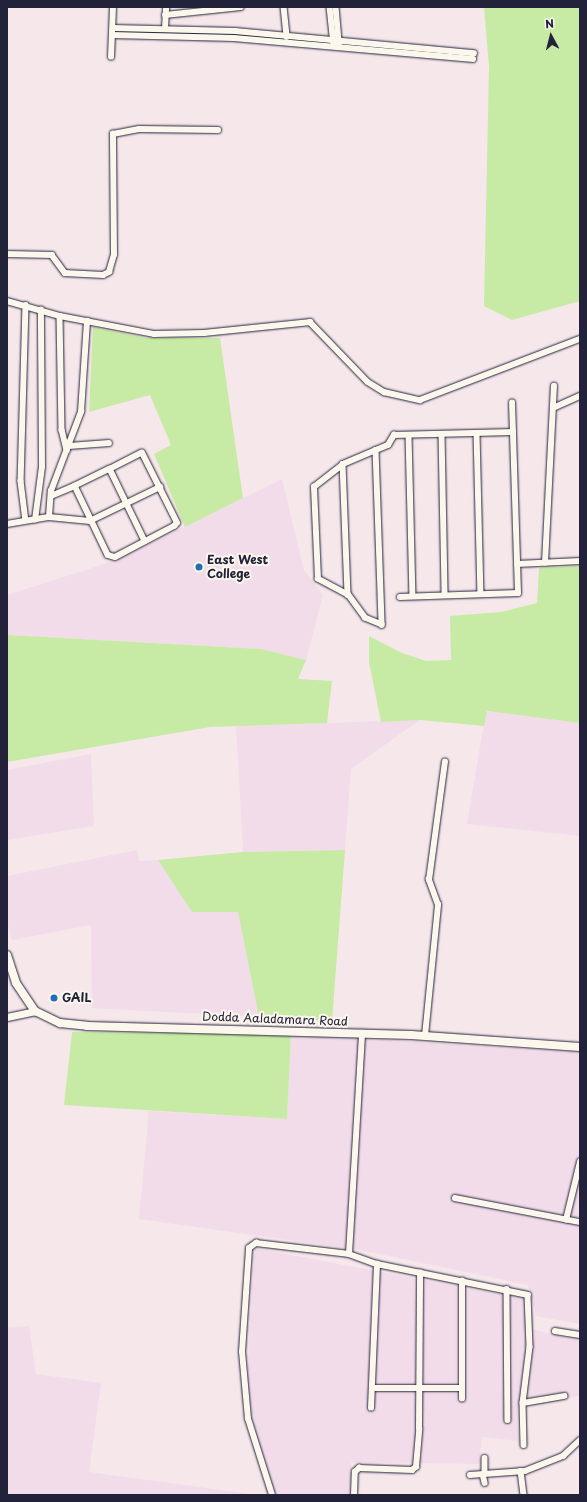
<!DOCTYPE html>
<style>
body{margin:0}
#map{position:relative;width:587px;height:1502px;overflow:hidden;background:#f6e7eb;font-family:"Playpen Sans",sans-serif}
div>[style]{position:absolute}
.built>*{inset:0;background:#f2dcea}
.green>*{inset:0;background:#c7eba4}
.roads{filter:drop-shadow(0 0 1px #22223b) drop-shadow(0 0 1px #22223b)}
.minor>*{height:5.5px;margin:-2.75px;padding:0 2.75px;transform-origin:2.75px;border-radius:2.75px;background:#fbf7ec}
.tertiary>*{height:7px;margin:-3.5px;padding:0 3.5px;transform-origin:3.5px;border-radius:3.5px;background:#fbf7ec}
.secondary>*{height:8px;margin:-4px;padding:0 4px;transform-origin:4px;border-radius:4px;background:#fbf7ec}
.dots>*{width:11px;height:11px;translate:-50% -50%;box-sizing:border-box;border:2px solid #fbf7ec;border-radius:50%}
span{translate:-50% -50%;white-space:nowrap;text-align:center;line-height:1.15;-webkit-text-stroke:4px #fbf7ec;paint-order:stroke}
.poi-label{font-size:12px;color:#22223b;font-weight:700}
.left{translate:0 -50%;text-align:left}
.street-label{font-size:12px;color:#22223b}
.frame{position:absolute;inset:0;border:8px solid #22223b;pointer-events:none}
.north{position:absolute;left:531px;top:16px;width:40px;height:40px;-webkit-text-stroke:3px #fbf7ec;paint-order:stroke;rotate:353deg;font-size:11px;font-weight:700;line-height:16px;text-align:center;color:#22223b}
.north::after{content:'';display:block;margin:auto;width:14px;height:18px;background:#22223b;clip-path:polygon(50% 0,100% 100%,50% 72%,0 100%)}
</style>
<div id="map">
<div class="built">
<i style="clip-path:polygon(282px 479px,304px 570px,323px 595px,306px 660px,261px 649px,7px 635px,7px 595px,117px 560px)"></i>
<i style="clip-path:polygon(486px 711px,580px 723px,580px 836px,467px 824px)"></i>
<i style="clip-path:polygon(420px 720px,351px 769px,345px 850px,243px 852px,236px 726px)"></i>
<i style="clip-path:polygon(91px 754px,94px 826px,7px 840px,7px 770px)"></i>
<i style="clip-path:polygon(137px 850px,139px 861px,158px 860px,192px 912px,238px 912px,259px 1017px,92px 1008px,91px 925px,12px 940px,7px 921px,7px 876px)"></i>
<i style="clip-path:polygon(291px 1034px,580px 1052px,580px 1324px,536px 1316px,528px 1285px,360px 1250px,139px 1219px,149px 1111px,287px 1119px)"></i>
<i style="clip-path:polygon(254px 1248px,524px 1299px,531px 1329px,580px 1341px,580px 1396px,517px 1406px,518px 1441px,482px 1437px,479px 1464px,351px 1462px,352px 1495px,267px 1495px,247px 1391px)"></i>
<i style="clip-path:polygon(29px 1326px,36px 1374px,101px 1383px,89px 1472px,257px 1495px,7px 1495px,7px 1328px)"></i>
</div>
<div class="green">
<i style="clip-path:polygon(484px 7px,580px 7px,580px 301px,512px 320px,484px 306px,489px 66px)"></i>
<i style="clip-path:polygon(93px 327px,146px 338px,220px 338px,243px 498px,185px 527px,154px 454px,171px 445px,150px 395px,89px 412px)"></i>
<i style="clip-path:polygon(580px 566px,580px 723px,487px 711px,484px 726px,420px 720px,381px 722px,369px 662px,369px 636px,402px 653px,426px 661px,451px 660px,450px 616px,501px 612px,537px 603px,539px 568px)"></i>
<i style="clip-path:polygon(7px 635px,261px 649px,306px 660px,298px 679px,332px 681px,327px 723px,210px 727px,7px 762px)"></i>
<i style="clip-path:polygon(345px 850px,332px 1021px,259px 1017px,238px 912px,192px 912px,158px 860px,243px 852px)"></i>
<i style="clip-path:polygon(72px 1032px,291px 1034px,287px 1119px,64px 1105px)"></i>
</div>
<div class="roads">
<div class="minor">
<i style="left:284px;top:7px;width:30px;rotate:84deg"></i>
<i style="left:330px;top:7px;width:37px;rotate:84deg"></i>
<i style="left:336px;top:7px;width:38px;rotate:85deg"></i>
<i style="left:165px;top:15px;width:76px;rotate:-6deg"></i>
<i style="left:113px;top:28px;width:122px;rotate:1.4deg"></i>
<i style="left:235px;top:31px;width:240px;rotate:5.3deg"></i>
<i style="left:165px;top:29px;width:22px;rotate:-87deg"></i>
<i style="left:112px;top:35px;width:122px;rotate:1.4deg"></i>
<i style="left:234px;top:38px;width:240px;rotate:5deg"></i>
<i style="left:111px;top:57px;width:50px;rotate:-87.7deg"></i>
<i style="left:7px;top:254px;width:45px;rotate:1.3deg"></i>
<i style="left:52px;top:255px;width:22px;rotate:54deg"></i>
<i style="left:65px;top:273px;width:38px;rotate:3deg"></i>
<i style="left:103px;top:275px;width:7px;rotate:-27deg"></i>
<i style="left:109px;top:272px;width:18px;rotate:-74deg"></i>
<i style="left:114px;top:255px;width:121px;rotate:-90.5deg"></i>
<i style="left:113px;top:134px;width:26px;rotate:-11deg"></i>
<i style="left:139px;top:129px;width:79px;rotate:0.7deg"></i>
<i style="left:7px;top:301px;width:55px;rotate:15.8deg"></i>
<i style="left:60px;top:316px;width:96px;rotate:10.8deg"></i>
<i style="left:154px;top:334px;width:50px;rotate:-1.1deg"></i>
<i style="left:204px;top:333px;width:107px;rotate:-5.9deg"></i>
<i style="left:310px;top:322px;width:83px;rotate:46deg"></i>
<i style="left:368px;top:382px;width:19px;rotate:32deg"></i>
<i style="left:384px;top:392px;width:37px;rotate:13deg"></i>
<i style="left:420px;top:400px;width:171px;rotate:-20.9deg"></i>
<i style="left:26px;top:305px;width:176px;rotate:91.6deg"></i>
<i style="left:21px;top:481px;width:39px;rotate:83deg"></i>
<i style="left:60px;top:316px;width:114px;rotate:89deg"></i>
<i style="left:62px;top:430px;width:21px;rotate:76deg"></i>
<i style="left:553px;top:408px;width:30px;rotate:-24deg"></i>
<i style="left:477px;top:433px;width:161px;rotate:88.6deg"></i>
<i style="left:442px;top:434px;width:161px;rotate:88.9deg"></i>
<i style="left:409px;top:435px;width:161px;rotate:88.6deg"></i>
<i style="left:69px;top:446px;width:40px;rotate:-4.3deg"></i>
<i style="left:376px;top:450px;width:175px;rotate:88deg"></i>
<i style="left:382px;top:625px;width:18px;rotate:-158deg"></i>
<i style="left:365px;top:618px;width:29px;rotate:-126deg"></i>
<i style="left:348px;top:595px;width:34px;rotate:-152deg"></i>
<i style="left:318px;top:579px;width:92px;rotate:-92.5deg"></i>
<i style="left:314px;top:487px;width:37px;rotate:-38deg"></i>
<i style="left:343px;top:464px;width:36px;rotate:-23deg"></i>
<i style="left:376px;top:450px;width:13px;rotate:-23deg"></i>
<i style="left:388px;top:445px;width:12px;rotate:-59deg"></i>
<i style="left:394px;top:435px;width:119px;rotate:-1.4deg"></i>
<i style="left:343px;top:464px;width:131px;rotate:87.8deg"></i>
<i style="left:110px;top:469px;width:39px;rotate:154deg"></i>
<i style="left:75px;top:486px;width:76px;rotate:64.4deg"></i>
<i style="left:108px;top:555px;width:7px;rotate:16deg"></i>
<i style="left:115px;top:557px;width:67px;rotate:-27.7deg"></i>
<i style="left:174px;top:526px;width:4px;rotate:-45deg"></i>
<i style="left:177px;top:523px;width:78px;rotate:-116.6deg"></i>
<i style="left:142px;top:453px;width:36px;rotate:153deg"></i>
<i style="left:110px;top:469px;width:80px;rotate:64.1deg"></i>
<i style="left:51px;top:496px;width:26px;rotate:-23deg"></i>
<i style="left:49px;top:517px;width:26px;rotate:-86deg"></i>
<i style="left:51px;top:491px;width:85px;rotate:-69.2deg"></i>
<i style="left:81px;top:412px;width:91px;rotate:-86.2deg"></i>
<i style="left:35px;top:520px;width:53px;rotate:-82.5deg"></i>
<i style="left:42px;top:467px;width:157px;rotate:-90.4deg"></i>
<i style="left:7px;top:524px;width:43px;rotate:-9.5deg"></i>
<i style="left:49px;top:517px;width:41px;rotate:5.6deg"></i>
<i style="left:90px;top:521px;width:78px;rotate:-25.9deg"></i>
<i style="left:545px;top:563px;width:177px;rotate:-87.1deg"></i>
<i style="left:517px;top:564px;width:63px;rotate:-2.7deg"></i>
<i style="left:400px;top:597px;width:118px;rotate:-1.9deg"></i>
<i style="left:518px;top:593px;width:190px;rotate:-91.8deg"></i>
<i style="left:425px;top:1036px;width:132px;rotate:-84.3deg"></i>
<i style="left:438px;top:905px;width:27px;rotate:-110deg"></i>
<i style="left:429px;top:880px;width:119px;rotate:-82.3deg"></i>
<i style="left:455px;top:1198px;width:127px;rotate:10.9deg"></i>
<i style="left:566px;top:1220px;width:60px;rotate:-76.4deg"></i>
<i style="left:349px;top:1254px;width:221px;rotate:-86.6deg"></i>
<i style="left:507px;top:1289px;width:131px;rotate:89.6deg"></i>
<i style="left:555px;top:1331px;width:25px;rotate:9deg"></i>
<i style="left:372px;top:1388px;width:89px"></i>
<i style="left:462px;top:1399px;width:118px;rotate:-90deg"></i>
<i style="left:523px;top:1403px;width:42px;rotate:-9.7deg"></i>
<i style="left:371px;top:1408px;width:144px;rotate:-87.6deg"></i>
<i style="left:485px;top:1458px;width:16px;rotate:90deg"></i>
<i style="left:521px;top:1471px;width:24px;rotate:83deg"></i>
<i style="left:483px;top:1474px;width:9px;rotate:77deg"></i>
<i style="left:470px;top:1475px;width:55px;rotate:-4.2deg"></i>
<i style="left:525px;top:1471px;width:41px;rotate:-21.5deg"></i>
<i style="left:563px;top:1456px;width:23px;rotate:-43deg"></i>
<i style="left:272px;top:1495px;width:80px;rotate:-107.5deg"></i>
<i style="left:248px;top:1419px;width:67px;rotate:-95.1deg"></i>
<i style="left:242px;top:1352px;width:104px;rotate:-86.1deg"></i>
<i style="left:249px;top:1248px;width:9px;rotate:-36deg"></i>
<i style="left:256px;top:1243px;width:94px;rotate:6.7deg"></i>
<i style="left:349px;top:1254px;width:30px;rotate:20deg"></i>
<i style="left:377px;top:1264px;width:154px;rotate:11.6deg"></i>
<i style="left:528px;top:1295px;width:52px;rotate:87.8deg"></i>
<i style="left:530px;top:1347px;width:56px;rotate:97.1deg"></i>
<i style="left:523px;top:1403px;width:42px;rotate:88.6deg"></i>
<i style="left:354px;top:1495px;width:23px;rotate:-88deg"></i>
<i style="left:355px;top:1472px;width:6px;rotate:-45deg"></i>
<i style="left:359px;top:1468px;width:53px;rotate:2.2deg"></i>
<i style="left:412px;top:1470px;width:5px;rotate:-37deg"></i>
<i style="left:416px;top:1467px;width:38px;rotate:-85deg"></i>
<i style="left:419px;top:1429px;width:156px;rotate:-89.6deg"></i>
</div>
<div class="tertiary">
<i style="left:7px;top:1017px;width:29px;rotate:-12deg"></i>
</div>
<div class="secondary">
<i style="left:7px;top:955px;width:29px;rotate:72deg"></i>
<i style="left:16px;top:983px;width:34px;rotate:56deg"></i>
<i style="left:35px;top:1011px;width:28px;rotate:26deg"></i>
<i style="left:60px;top:1023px;width:27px;rotate:6deg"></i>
<i style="left:87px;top:1026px;width:324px;rotate:1.6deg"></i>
<i style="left:411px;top:1035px;width:169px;rotate:4.1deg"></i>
</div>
</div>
<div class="dots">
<i style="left:199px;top:567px;background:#1f6fb2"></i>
<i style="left:54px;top:998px;background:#1f6fb2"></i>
</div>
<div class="poi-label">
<span class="left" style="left:207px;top:567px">East West<br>College</span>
<span class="left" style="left:62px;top:998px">GAIL</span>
</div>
<div class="street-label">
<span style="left:275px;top:1019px;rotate:2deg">Dodda Aaladamara Road</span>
</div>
<div class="frame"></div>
<div class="north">N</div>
</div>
